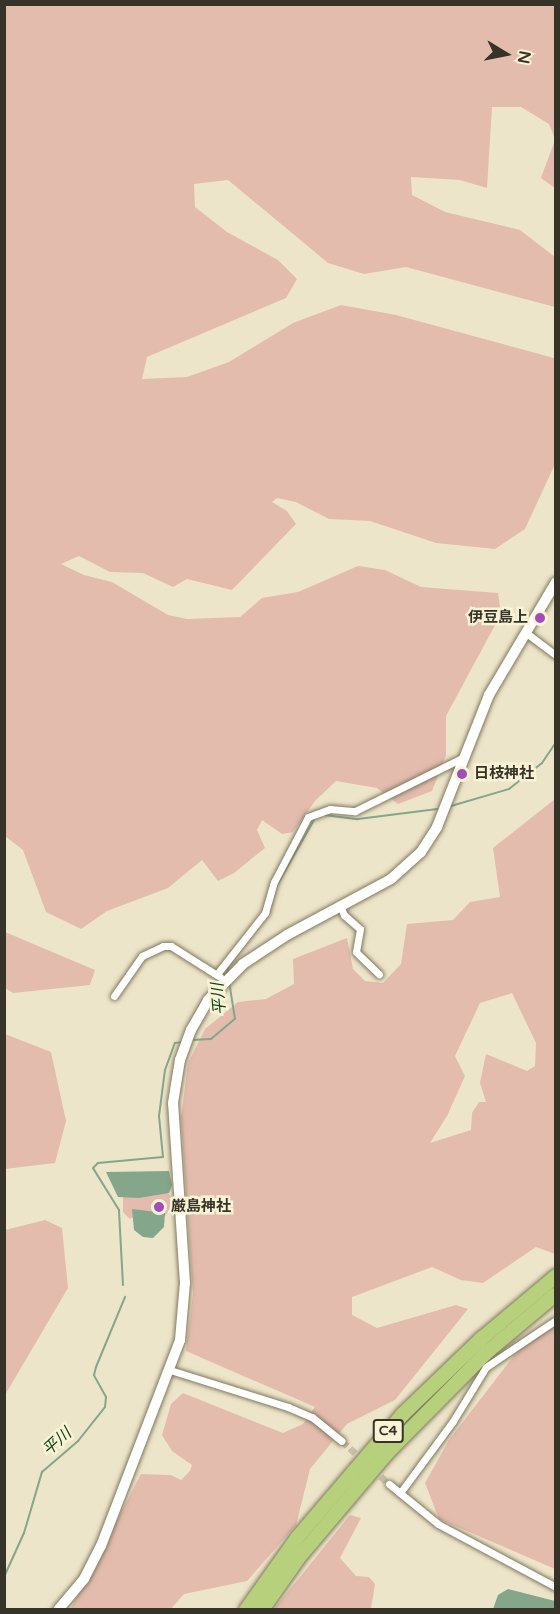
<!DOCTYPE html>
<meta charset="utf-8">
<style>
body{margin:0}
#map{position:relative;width:560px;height:1614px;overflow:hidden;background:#ede5c9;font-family:"Varela Round","Noto Sans JP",sans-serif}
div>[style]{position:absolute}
.green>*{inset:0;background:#e3bcae}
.water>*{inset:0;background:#84a68a}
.stream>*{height:2px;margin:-1px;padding:0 1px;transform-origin:1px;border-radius:1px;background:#84a68a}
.street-tunnel>*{height:7px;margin-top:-3.5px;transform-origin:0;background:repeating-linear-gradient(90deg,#c8c1a9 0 7px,transparent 0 10.5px)}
.roads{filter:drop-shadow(0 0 2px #80795f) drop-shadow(0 0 2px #80795f)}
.street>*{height:7px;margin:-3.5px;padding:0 3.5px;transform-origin:3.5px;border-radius:3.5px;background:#fff}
.secondary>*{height:10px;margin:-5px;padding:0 5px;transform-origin:5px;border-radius:5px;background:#fff}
.highway>*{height:14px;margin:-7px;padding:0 7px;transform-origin:7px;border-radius:7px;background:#b6d07b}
.dots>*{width:16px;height:16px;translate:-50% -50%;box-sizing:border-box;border:3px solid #faf3d6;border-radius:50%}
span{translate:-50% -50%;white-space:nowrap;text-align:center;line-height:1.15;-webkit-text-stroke:5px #faf3d6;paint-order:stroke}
.shield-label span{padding:2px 4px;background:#faf3d6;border:2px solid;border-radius:4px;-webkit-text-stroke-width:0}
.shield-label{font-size:14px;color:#363328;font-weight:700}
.poi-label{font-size:15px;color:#363328;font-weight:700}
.right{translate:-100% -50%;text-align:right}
.left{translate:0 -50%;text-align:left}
.water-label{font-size:16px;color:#0a431e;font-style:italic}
.frame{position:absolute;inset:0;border:6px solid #363328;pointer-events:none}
.north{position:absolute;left:476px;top:24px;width:60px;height:60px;-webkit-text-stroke:4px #faf3d6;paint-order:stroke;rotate:100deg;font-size:16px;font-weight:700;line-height:24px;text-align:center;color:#363328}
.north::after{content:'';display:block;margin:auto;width:21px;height:27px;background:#363328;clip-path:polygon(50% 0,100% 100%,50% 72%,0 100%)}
</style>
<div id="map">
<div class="green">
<i style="clip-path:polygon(4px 5px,555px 5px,555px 139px,549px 124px,521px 107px,492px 107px,487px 188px,460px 180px,411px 177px,412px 195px,445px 212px,520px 230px,555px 257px,555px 307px,406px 267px,364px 274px,328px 263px,228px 180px,194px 184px,195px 207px,227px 232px,278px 260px,297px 279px,286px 298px,147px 357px,142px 379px,187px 377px,229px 362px,293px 323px,341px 305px,396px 315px,554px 358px,555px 464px,525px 529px,495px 549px,436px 543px,370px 521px,329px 519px,296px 502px,277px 498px,272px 502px,287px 511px,296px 524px,232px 590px,187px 579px,173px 587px,143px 573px,110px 572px,79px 556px,61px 564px,84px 575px,112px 582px,168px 615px,187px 619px,240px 617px,262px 598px,298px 592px,358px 566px,385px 570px,421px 587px,498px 593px,501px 614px,446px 716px,446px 755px,432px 791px,398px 804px,377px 788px,336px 781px,315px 801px,293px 832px,282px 834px,262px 820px,257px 830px,265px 848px,234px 873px,218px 881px,202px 860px,168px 888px,107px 911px,81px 929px,46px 912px,23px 850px,5px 836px)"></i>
<i style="clip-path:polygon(555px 140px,556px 188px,555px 188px,541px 178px)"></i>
<i style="clip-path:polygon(evenodd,555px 799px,555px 1254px,536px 1247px,483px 1283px,461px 1280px,432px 1267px,352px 1297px,352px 1315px,377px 1328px,456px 1305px,468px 1309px,395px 1400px,347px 1424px,310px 1469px,296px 1525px,247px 1581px,184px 1594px,171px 1609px,70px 1610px,141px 1474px,171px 1475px,181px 1480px,190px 1471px,192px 1465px,172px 1451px,162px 1435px,171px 1404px,183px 1393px,283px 1433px,303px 1424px,315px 1407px,186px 1351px,193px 1293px,181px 1118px,188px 1063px,205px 1029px,238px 1002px,266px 999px,294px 984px,293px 959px,347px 938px,353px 969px,365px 981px,383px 983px,401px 964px,407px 924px,453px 920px,470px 902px,500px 897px,493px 848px,555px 799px,512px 993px,536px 1043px,535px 1066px,527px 1071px,486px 1054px,480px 1083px,486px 1102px,479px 1102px,472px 1113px,471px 1130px,430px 1143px,447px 1116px,465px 1076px,455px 1056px,480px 1003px,512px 993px)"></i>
<i style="clip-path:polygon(5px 932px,95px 970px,90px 985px,13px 993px,5px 988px)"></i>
<i style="clip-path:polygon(5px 1034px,51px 1052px,66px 1121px,55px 1163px,5px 1169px)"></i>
<i style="clip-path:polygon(166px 1190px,174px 1202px,164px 1218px,136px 1215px,130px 1219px,123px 1212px,123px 1193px)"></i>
<i style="clip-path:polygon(45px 1220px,62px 1228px,68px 1288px,5px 1395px,5px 1230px)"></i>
<i style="clip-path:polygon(555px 1321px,555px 1569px,439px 1519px,425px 1483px,449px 1440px,516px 1353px)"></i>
<i style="clip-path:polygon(350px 1515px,361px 1518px,340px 1558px,356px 1576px,369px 1577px,375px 1584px,371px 1609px,274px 1609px)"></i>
</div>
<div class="water">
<i style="clip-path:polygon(169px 1171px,172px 1185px,169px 1193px,139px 1198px,118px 1197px,106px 1172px)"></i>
<i style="clip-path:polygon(132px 1209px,165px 1213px,164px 1227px,153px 1238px,143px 1237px,134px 1230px)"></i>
<i style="clip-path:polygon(508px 1589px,555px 1601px,555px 1609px,493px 1609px,498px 1595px)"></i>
</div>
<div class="stream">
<i style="left:451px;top:806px;width:60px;rotate:-16.3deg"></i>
<i style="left:509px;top:789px;width:42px;rotate:-38.2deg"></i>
<i style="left:542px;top:763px;width:25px;rotate:-56deg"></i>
<i style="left:324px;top:815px;width:34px;rotate:7deg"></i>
<i style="left:358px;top:819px;width:80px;rotate:-7.2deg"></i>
<i style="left:227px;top:974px;width:8px;rotate:-83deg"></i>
<i style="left:228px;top:966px;width:67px;rotate:-52.3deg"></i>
<i style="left:269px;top:913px;width:27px;rotate:-75deg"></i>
<i style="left:276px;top:887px;width:79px;rotate:-60.5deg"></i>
<i style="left:192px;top:1040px;width:19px;rotate:-3deg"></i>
<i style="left:211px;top:1039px;width:31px;rotate:-40deg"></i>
<i style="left:235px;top:1019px;width:36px;rotate:-99deg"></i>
<i style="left:123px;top:1285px;width:75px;rotate:-93.1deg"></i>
<i style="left:119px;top:1210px;width:49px;rotate:-121.8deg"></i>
<i style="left:93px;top:1168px;width:7px;rotate:-45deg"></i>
<i style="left:98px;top:1163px;width:65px;rotate:-5.3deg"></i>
<i style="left:163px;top:1157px;width:41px;rotate:-95.6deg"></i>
<i style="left:159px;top:1116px;width:46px;rotate:-82.6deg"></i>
<i style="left:165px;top:1070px;width:29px;rotate:-70deg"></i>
<i style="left:175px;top:1043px;width:9px;rotate:-6deg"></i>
<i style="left:4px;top:1577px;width:48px;rotate:-65.6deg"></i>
<i style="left:24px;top:1533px;width:64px;rotate:-73.6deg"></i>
<i style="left:42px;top:1472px;width:48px;rotate:-40.7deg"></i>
<i style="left:78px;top:1441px;width:43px;rotate:-51.5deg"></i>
<i style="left:105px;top:1407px;width:10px;rotate:-84deg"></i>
<i style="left:106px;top:1397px;width:25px;rotate:-119deg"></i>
<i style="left:94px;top:1375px;width:8px;rotate:-76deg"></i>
<i style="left:96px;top:1367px;width:76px;rotate:-67.5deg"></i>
</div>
<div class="street-tunnel">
<i style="left:342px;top:1441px;width:31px;rotate:42deg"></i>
<i style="left:373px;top:1469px;width:22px;rotate:43deg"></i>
</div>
<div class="roads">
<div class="street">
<i style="left:525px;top:632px;width:39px;rotate:37deg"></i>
<i style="left:340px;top:905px;width:11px;rotate:68deg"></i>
<i style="left:344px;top:915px;width:21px;rotate:41deg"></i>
<i style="left:360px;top:929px;width:23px;rotate:100deg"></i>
<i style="left:356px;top:952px;width:32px;rotate:44deg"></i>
<i style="left:217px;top:974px;width:78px;rotate:-51.8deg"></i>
<i style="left:265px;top:913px;width:32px;rotate:-74deg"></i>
<i style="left:274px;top:882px;width:73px;rotate:-62.4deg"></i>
<i style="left:308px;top:817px;width:23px;rotate:-20deg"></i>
<i style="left:330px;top:809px;width:25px;rotate:5deg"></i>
<i style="left:355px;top:811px;width:119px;rotate:-26.4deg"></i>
<i style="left:114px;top:996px;width:49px;rotate:-55deg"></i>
<i style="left:142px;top:956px;width:23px;rotate:-25deg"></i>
<i style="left:163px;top:946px;width:8px"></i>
<i style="left:171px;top:946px;width:58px;rotate:32.3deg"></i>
<i style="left:170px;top:1370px;width:124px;rotate:17.4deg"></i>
<i style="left:288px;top:1407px;width:26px;rotate:23deg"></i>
<i style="left:312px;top:1417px;width:38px;rotate:39deg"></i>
<i style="left:389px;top:1484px;width:63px;rotate:39.2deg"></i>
<i style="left:438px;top:1524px;width:134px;rotate:28.1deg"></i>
<i style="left:400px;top:1493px;width:89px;rotate:-53.6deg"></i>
<i style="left:453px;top:1421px;width:63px;rotate:-58.6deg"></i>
<i style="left:486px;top:1367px;width:84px;rotate:-33.9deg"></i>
</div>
<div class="secondary">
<i style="left:58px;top:1610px;width:40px;rotate:-50deg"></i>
<i style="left:84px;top:1579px;width:37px;rotate:-63deg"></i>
<i style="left:101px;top:1546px;width:221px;rotate:-69deg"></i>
<i style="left:180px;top:1340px;width:57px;rotate:-85deg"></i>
<i style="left:185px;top:1283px;width:180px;rotate:-93.8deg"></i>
<i style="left:173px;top:1103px;width:44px;rotate:-80.8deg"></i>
<i style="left:180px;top:1060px;width:32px;rotate:-70deg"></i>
<i style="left:191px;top:1030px;width:34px;rotate:-60deg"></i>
<i style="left:208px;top:1000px;width:50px;rotate:-45.8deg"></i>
<i style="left:243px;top:964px;width:53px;rotate:-33.4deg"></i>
<i style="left:287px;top:935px;width:118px;rotate:-28.3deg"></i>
<i style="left:391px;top:879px;width:40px;rotate:-42deg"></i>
<i style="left:421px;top:852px;width:30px;rotate:-57deg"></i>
<i style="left:437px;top:827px;width:142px;rotate:-68.5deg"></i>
<i style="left:489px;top:695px;width:131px;rotate:-59.3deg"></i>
</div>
<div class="highway">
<i style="left:246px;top:1610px;width:88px;rotate:-54.7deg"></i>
<i style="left:297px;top:1538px;width:162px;rotate:-49.5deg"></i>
<i style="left:402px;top:1415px;width:110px;rotate:-43.9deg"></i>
<i style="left:481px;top:1339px;width:98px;rotate:-40deg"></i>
<i style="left:262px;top:1610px;width:66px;rotate:-54.9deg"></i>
<i style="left:300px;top:1556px;width:135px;rotate:-49.8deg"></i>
<i style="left:387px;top:1453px;width:142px;rotate:-45.3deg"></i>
<i style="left:487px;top:1352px;width:90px;rotate:-40deg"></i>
</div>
</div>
<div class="dots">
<i style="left:540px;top:618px;background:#a14cba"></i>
<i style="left:462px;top:774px;background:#a14cba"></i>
<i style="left:159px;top:1207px;background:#a14cba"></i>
</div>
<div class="shield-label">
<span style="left:388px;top:1431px">C4</span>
</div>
<div class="poi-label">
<span class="right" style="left:528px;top:618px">伊豆島上</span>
<span class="left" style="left:474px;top:774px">日枝神社</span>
<span class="left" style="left:171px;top:1207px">厳島神社</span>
</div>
<div class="water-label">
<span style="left:219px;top:999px;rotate:-95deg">平川</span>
<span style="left:57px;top:1442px;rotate:-42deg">平川</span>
</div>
<div class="frame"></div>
<div class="north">N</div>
</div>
